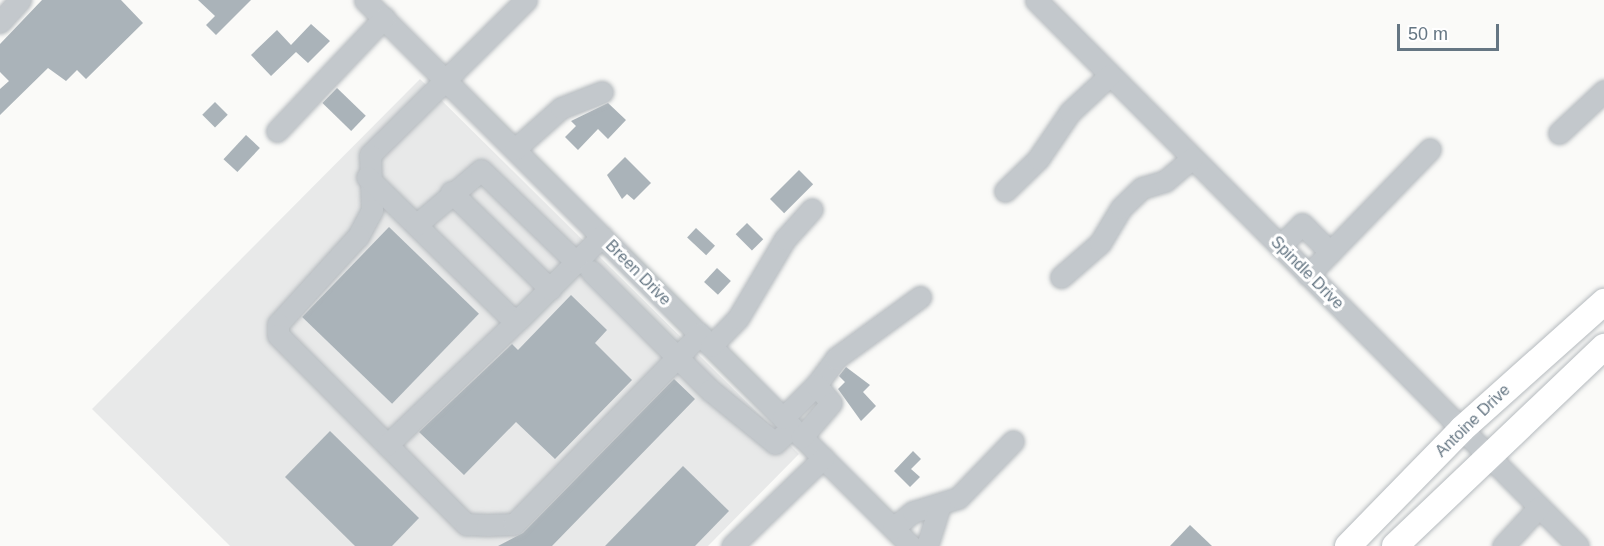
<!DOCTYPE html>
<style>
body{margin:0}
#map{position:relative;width:1604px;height:546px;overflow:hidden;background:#fafaf8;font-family:Arial,sans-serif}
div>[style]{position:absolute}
.built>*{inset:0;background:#e8e9e9}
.building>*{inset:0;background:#aab3b9;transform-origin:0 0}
.roads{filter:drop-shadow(0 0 2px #b5babe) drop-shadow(0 0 2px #b5babe)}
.minor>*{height:21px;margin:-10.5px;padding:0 10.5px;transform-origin:10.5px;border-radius:10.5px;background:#c3c8cc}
.major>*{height:26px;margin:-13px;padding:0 13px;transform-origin:13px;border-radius:13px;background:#fff}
span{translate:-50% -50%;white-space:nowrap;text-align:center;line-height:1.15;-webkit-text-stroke:6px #fff;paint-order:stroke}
.street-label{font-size:16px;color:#657683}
.scale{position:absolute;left:1397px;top:24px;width:102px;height:27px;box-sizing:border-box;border:3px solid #657683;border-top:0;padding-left:8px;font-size:18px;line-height:21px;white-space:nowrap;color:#657683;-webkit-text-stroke:4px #fff;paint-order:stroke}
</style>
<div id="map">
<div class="built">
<i style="clip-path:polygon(420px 79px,799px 454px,708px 546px,230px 546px,92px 409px)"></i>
</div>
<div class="building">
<i style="clip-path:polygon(42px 0,121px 0,143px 23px,86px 79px,77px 70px,66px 81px,48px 68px,0 115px,0 89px,9px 81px,0 72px,0 44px)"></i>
<i style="clip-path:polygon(198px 0,251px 0,216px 35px,206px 25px,215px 16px)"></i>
<i style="clip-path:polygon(311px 24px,330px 41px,308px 63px,296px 52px,271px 76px,251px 55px,277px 30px,291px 45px)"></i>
<i style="left:337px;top:88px;width:40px;height:21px;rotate:44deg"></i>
<i style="left:215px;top:102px;width:18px;height:18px;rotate:45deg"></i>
<i style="clip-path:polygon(608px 103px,626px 120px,608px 139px,598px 129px,578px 150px,565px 137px,576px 126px,571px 121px)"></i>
<i style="left:246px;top:135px;width:19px;height:33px;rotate:43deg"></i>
<i style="clip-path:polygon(625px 157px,651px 183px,634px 200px,627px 194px,622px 199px,607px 175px)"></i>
<i style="left:799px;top:170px;width:20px;height:41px;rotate:45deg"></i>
<i style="left:747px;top:223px;width:23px;height:16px;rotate:45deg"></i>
<i style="left:389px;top:227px;width:125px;height:125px;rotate:44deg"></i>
<i style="left:696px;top:228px;width:26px;height:13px;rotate:43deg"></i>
<i style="left:717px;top:268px;width:19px;height:19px;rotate:43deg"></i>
<i style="clip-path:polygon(571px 295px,607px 330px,595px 343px,632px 380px,555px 459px,516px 422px,464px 475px,419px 432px,512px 344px,518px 350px)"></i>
<i style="clip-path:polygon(846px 367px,870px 385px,863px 392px,876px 406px,861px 421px,838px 389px,845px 382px,839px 376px)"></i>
<i style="clip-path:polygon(674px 379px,695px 399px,552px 546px,498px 546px,523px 533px)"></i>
<i style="clip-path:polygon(330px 431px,419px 518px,392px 546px,355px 546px,285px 477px)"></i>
<i style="clip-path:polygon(913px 451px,921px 459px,911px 469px,920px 477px,910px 487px,894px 471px)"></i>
<i style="clip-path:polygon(683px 466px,729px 511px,695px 546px,605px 546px)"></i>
<i style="clip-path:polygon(1190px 525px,1212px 546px,1170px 546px)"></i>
</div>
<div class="roads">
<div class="minor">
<i style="left:365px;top:0;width:772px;rotate:45deg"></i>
<i style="left:526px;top:0;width:220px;rotate:135.2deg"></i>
<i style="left:370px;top:155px;width:55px;rotate:87.9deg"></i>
<i style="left:372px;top:210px;width:30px;rotate:118deg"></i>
<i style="left:358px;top:236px;width:119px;rotate:132.3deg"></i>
<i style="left:278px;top:324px;width:11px;rotate:90deg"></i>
<i style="left:278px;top:335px;width:267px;rotate:45.2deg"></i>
<i style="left:466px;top:524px;width:21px;rotate:3deg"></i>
<i style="left:487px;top:525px;width:27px;rotate:-2deg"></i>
<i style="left:514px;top:524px;width:266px;rotate:-45.6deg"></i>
<i style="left:1036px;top:0;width:769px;rotate:45.21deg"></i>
<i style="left:0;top:22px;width:30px;rotate:-48deg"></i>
<i style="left:277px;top:131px;width:156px;rotate:-46.6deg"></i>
<i style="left:1559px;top:133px;width:62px;rotate:-43deg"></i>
<i style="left:515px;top:149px;width:62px;rotate:-41.7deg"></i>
<i style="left:561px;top:108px;width:44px;rotate:-21.3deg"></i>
<i style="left:367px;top:177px;width:199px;rotate:44.4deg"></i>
<i style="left:509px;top:316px;width:10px;rotate:17deg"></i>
<i style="left:519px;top:319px;width:117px;rotate:-45deg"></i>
<i style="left:1005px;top:191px;width:46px;rotate:-44.1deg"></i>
<i style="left:1038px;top:159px;width:57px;rotate:-55.8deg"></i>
<i style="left:1070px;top:112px;width:54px;rotate:-42.8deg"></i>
<i style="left:451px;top:192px;width:139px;rotate:44.4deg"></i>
<i style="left:416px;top:225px;width:85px;rotate:-40.2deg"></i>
<i style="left:481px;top:170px;width:134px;rotate:44.1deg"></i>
<i style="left:1280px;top:246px;width:31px;rotate:-45deg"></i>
<i style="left:1302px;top:224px;width:40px;rotate:45deg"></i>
<i style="left:591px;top:271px;width:168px;rotate:45deg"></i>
<i style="left:710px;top:390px;width:84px;rotate:39.2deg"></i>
<i style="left:775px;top:443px;width:23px;rotate:-43deg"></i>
<i style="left:1308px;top:275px;width:175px;rotate:-45.9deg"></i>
<i style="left:1061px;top:277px;width:52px;rotate:-41.1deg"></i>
<i style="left:1100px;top:243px;width:41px;rotate:-59deg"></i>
<i style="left:1121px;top:208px;width:29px;rotate:-44deg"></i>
<i style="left:1142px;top:188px;width:24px;rotate:-17deg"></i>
<i style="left:1165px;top:181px;width:35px;rotate:-40deg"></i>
<i style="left:711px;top:346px;width:39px;rotate:-46deg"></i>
<i style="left:738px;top:318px;width:92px;rotate:-59.3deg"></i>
<i style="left:785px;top:239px;width:40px;rotate:-48deg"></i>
<i style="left:816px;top:385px;width:34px;rotate:-53deg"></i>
<i style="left:836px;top:358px;width:104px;rotate:-36deg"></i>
<i style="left:783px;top:418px;width:47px;rotate:-45deg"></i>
<i style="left:816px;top:385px;width:23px;rotate:50deg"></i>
<i style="left:831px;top:403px;width:45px;rotate:130.5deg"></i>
<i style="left:387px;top:445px;width:182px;rotate:-43.7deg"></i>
<i style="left:893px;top:528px;width:26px;rotate:-39deg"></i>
<i style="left:913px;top:512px;width:47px;rotate:-17.3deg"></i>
<i style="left:958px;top:498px;width:79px;rotate:-46deg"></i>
<i style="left:732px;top:546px;width:127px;rotate:-44deg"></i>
<i style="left:927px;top:546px;width:43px;rotate:-72.4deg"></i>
<i style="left:1503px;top:546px;width:53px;rotate:-47.3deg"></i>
</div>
<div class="major">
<i style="left:1348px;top:546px;width:163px;rotate:-45.7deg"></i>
<i style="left:1462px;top:429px;width:191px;rotate:-41.8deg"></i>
<i style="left:1395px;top:546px;width:289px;rotate:-43.6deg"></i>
</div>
</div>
<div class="street-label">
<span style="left:638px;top:273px;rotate:45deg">Breen Drive</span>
<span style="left:1307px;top:273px;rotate:45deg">Spindle Drive</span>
<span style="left:1473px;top:421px;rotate:-44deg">Antoine Drive</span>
</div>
<div class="scale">50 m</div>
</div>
